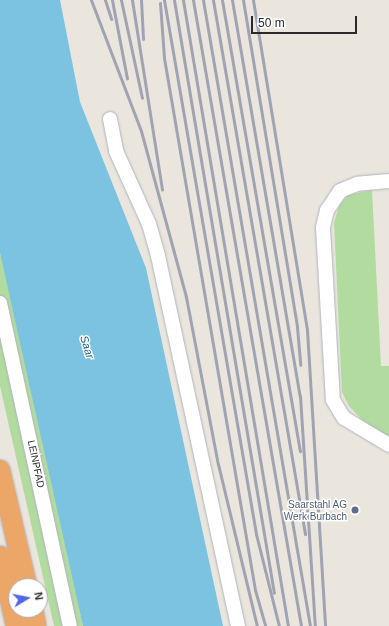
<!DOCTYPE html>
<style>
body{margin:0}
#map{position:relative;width:389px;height:626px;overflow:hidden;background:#eae6de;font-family:Arial,sans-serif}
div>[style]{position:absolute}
.green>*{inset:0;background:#b2dba0}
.water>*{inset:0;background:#7cc2e1}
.roads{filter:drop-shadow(0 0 1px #b1b3bc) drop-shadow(0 0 1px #b1b3bc)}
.minor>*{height:14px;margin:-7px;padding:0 7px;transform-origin:7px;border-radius:7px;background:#fff}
.highway>*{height:20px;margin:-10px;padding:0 10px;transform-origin:10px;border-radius:10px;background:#eca667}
.rail>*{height:3px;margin:-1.5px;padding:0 1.5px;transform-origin:1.5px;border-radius:1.5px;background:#a1a3b2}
.dots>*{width:11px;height:11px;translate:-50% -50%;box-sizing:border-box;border:2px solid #fff;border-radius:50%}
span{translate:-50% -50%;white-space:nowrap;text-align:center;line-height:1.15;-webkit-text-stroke:3px #fff;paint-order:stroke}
.street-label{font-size:10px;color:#2a2a2a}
.service-label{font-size:10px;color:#4e5e75}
.right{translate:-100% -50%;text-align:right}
.water-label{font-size:11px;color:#1c618c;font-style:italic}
.north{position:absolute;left:8px;top:578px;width:40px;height:40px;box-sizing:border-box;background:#fff;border:1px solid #aaa;border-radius:50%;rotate:80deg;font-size:11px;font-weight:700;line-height:16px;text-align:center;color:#2a2a2a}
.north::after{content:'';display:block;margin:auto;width:14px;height:18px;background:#5065e5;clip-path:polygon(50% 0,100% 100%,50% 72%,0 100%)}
.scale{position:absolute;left:251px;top:16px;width:106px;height:18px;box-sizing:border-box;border:2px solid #2a2a2a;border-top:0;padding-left:5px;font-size:12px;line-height:14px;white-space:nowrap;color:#2a2a2a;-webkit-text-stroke:3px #fff;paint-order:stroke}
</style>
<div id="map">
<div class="green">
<i style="clip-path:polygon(372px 190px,381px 366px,389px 366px,389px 438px,363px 421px,349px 406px,342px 392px,334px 223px,339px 206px,348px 195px)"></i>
<i style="clip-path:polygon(0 253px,63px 526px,83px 626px,54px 626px,0 386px)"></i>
</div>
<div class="water">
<i style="clip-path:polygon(0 0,60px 0,80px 102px,146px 268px,223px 626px,83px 626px,0 253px)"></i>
</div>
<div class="roads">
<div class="minor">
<i style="left:110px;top:119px;width:33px;rotate:79deg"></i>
<i style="left:116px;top:151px;width:80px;rotate:65.7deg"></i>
<i style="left:149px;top:224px;width:33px;rotate:74deg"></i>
<i style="left:158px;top:256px;width:379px;rotate:77.8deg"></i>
<i style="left:389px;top:181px;width:32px;rotate:175deg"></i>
<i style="left:357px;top:184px;width:18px;rotate:158deg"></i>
<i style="left:340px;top:191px;width:23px;rotate:124deg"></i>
<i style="left:327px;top:210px;width:18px;rotate:103deg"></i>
<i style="left:323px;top:228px;width:172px;rotate:86.7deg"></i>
<i style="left:333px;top:400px;width:21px;rotate:59deg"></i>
<i style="left:344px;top:418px;width:52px;rotate:31deg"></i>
<i style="left:0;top:303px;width:330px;rotate:77.8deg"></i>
</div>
<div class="highway">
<i style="left:0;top:470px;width:119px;rotate:76.9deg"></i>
<i style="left:0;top:556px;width:72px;rotate:77.1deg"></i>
<i style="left:33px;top:610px;width:16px;rotate:79deg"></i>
</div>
</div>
<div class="rail">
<i style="left:91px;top:0;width:140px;rotate:69.1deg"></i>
<i style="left:141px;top:131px;width:172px;rotate:74.8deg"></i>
<i style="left:186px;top:297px;width:170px;rotate:79.2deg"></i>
<i style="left:218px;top:464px;width:167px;rotate:76.5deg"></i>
<i style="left:105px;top:0;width:20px;rotate:72deg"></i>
<i style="left:112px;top:0;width:80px;rotate:79.2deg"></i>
<i style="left:121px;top:0;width:100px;rotate:77.9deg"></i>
<i style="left:132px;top:0;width:192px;rotate:81deg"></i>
<i style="left:141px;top:0;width:39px;rotate:87deg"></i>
<i style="left:164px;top:0;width:542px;rotate:80.22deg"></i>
<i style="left:256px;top:534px;width:95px;rotate:76deg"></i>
<i style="left:174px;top:0;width:601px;rotate:80.43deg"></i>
<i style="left:183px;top:0;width:635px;rotate:80.48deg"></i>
<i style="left:193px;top:0;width:635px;rotate:80.21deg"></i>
<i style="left:203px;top:0;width:635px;rotate:80.3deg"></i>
<i style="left:213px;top:0;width:542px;rotate:80.22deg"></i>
<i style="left:222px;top:0;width:458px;rotate:80.2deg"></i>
<i style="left:232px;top:0;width:402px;rotate:80.3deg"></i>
<i style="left:300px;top:396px;width:230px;rotate:86.3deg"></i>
<i style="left:243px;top:0;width:331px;rotate:80.6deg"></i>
<i style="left:297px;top:327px;width:38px;rotate:85deg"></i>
<i style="left:253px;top:0;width:334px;rotate:80.7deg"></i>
<i style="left:307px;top:330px;width:297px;rotate:86.5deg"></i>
<i style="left:160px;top:3px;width:55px;rotate:85.8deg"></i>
<i style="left:164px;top:58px;width:540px;rotate:80.29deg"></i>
<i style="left:255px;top:590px;width:37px;rotate:74deg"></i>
</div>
<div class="dots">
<i style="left:355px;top:510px;background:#5c6f8a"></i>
</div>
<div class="street-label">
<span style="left:36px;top:464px;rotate:78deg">LEINPFAD</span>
</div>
<div class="service-label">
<span class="right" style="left:347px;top:510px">Saarstahl AG<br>Werk Burbach</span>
</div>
<div class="water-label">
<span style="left:87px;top:347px;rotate:72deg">Saar</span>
</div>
<div class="north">N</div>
<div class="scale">50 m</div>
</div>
